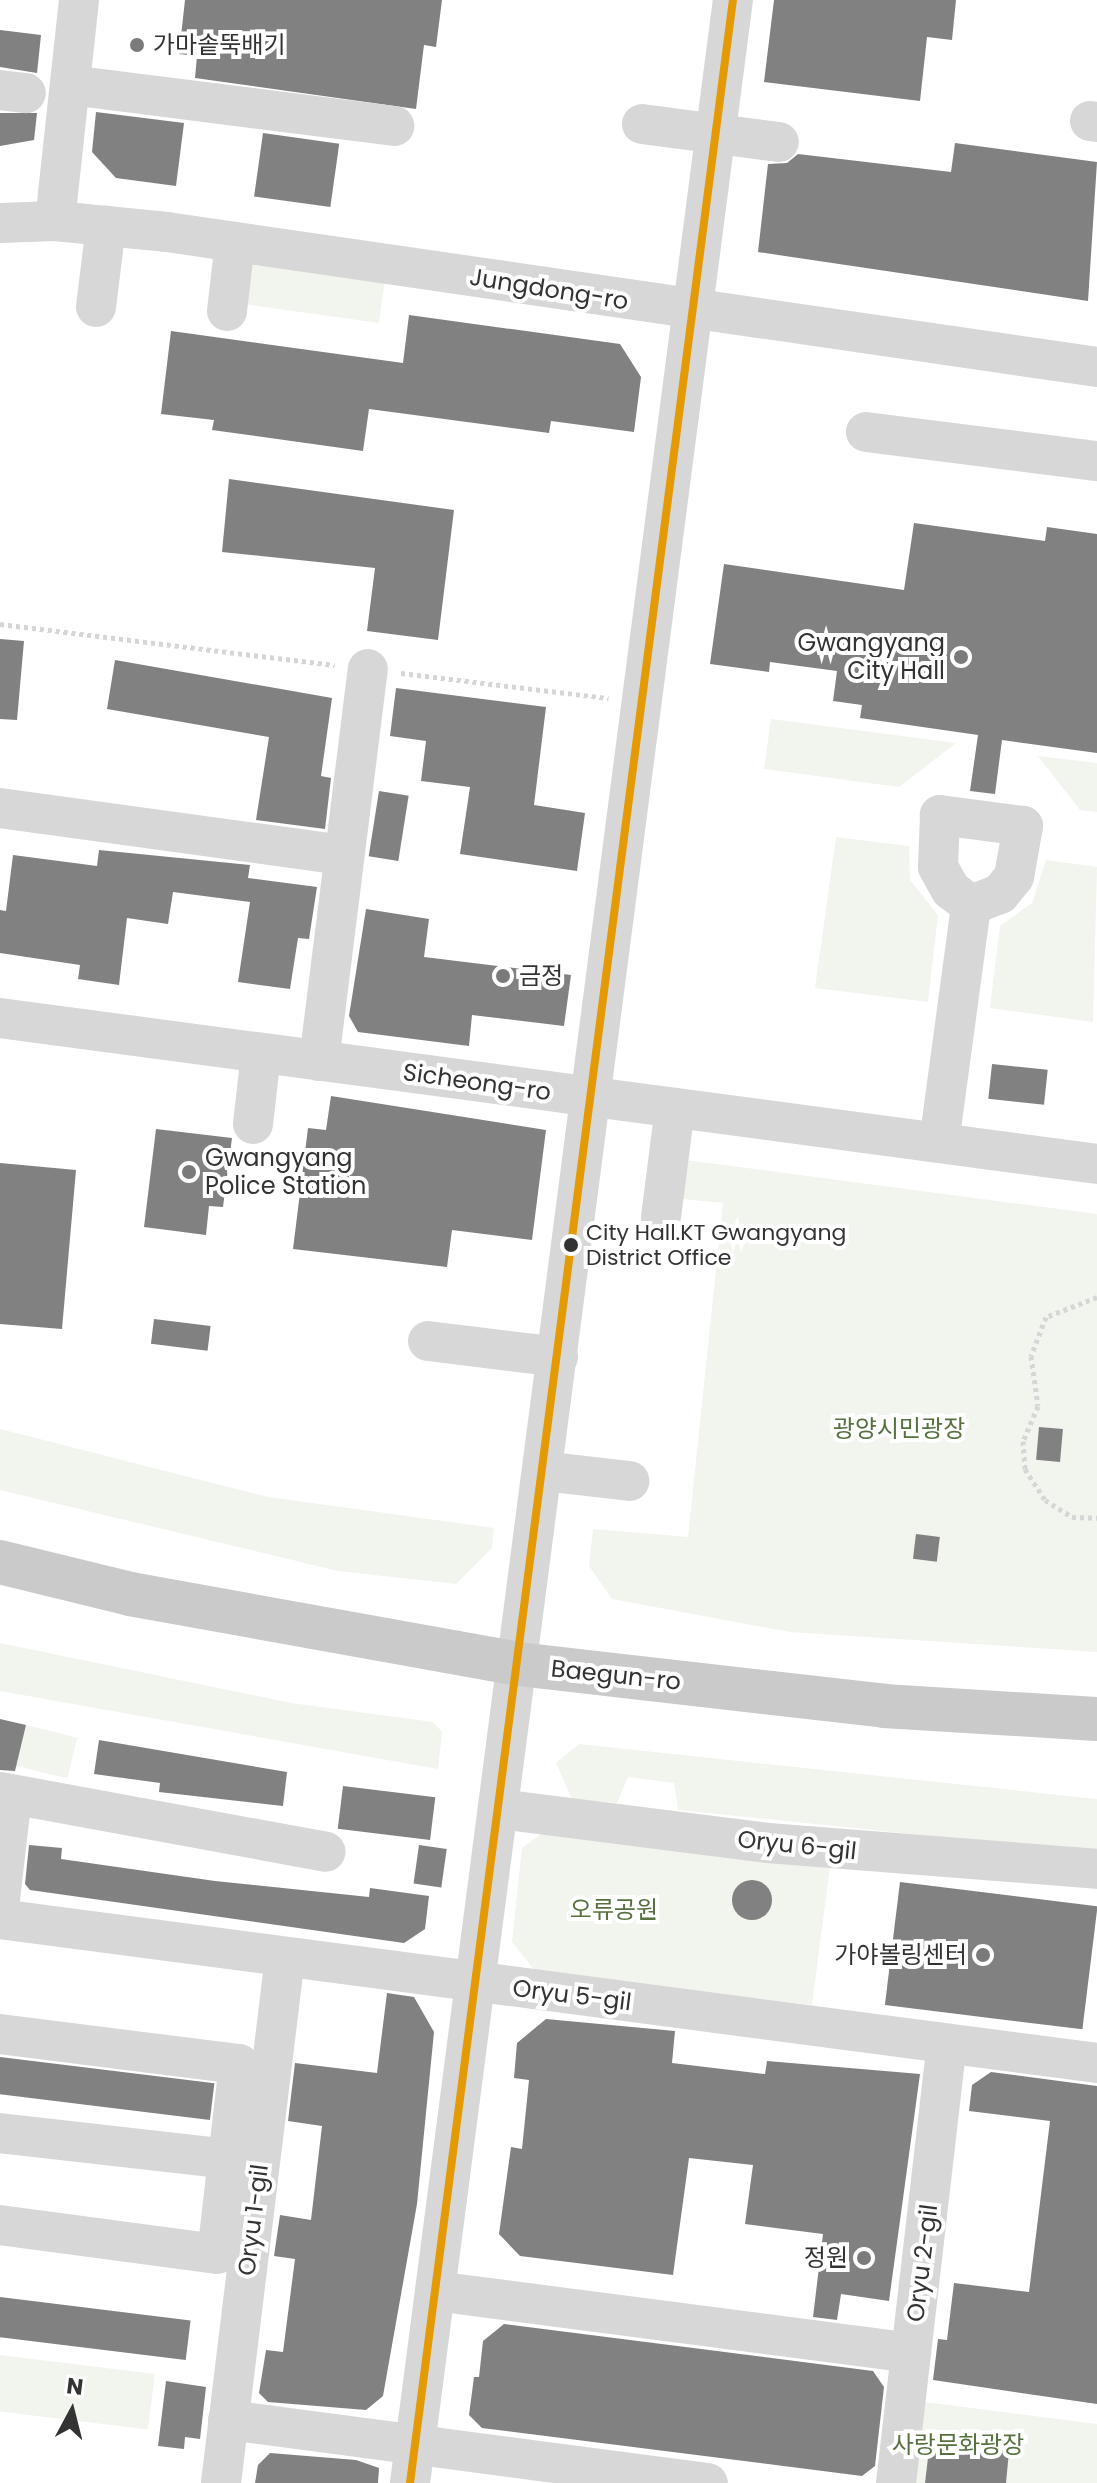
<!DOCTYPE html>
<meta charset="utf-8">
<style>
body{margin:0}
#map{position:relative;width:1097px;height:2483px;overflow:hidden;background:#fff;font-family:Poppins,"Noto Sans KR",sans-serif}
div>[style]{position:absolute}
.green>*{inset:0;background:#f1f5ed;transform-origin:0 0}
.building>*{inset:0;background:#818181;transform-origin:0 0}
.round{border-radius:50%}
.path>*{height:5px;margin-top:-2.5px;transform-origin:0;background:repeating-linear-gradient(90deg,#d6d6d6 0 4px,transparent 0 8px)}
.minor>*{height:40px;margin:-20px;padding:0 20px;transform-origin:20px;border-radius:20px;background:#d7d7d7}
.major>*{height:44px;margin:-22px;padding:0 22px;transform-origin:22px;border-radius:22px;background:#cacaca}
.bus-1>*{height:8px;margin:-4px;padding:0 4px;transform-origin:4px;border-radius:4px;background:#e39a05}
.dots>*{width:22px;height:22px;translate:-50% -50%;box-sizing:border-box;border:4px solid #fff;border-radius:50%}
span{translate:-50% -50%;white-space:nowrap;text-align:center;line-height:1.15;-webkit-text-stroke:8px #fff;paint-order:stroke}
.bus-label{font-size:22px;color:#333}
.left{translate:0 -50%;text-align:left}
.poi-label{font-size:24px;color:#333}
.right{translate:-100% -50%;text-align:right}
.street-label{font-size:24px;color:#333}
.park-label{font-size:24px;color:#56703f}
.north{position:absolute;left:32px;top:2371px;width:80px;height:80px;-webkit-text-stroke:6px #fff;paint-order:stroke;rotate:7deg;font-size:22px;font-weight:700;line-height:32px;text-align:center;color:#333}
.north::after{content:'';display:block;margin:auto;width:28px;height:36px;background:#333;clip-path:polygon(50% 0,100% 100%,50% 72%,0 100%)}
</style>
<div id="map">
<div class="green">
<i style="left:240px;top:248px;width:148px;height:55px;rotate:8deg"></i>
<i style="clip-path:polygon(771px 719px,956px 743px,899px 787px,764px 769px)"></i>
<i style="clip-path:polygon(1038px 756px,1097px 763px,1097px 812px,1080px 810px)"></i>
<i style="clip-path:polygon(836px 837px,909px 846px,910px 880px,938px 915px,928px 1002px,815px 988px)"></i>
<i style="clip-path:polygon(1046px 860px,1097px 867px,1093px 1022px,990px 1008px,1000px 926px,1032px 903px)"></i>
<i style="clip-path:polygon(678px 1159px,1097px 1214px,1097px 1652px,790px 1632px,612px 1599px,589px 1566px,593px 1529px,688px 1537px,723px 1203px,673px 1198px)"></i>
<i style="clip-path:polygon(0 1429px,268px 1497px,494px 1528px,492px 1548px,456px 1584px,338px 1571px,0 1490px)"></i>
<i style="clip-path:polygon(0 1643px,291px 1703px,433px 1722px,442px 1732px,438px 1769px,0 1691px)"></i>
<i style="left:26px;top:1725px;width:53px;height:42px;rotate:14deg"></i>
<i style="clip-path:polygon(579px 1744px,1097px 1799px,1097px 1853px,678px 1810px,674px 1783px,628px 1777px,617px 1803px,572px 1799px,556px 1763px)"></i>
<i style="clip-path:polygon(548px 1829px,830px 1866px,812px 2005px,536px 1972px,512px 1942px,522px 1848px)"></i>
<i style="left:0;top:2355px;width:156px;height:56px;rotate:7deg"></i>
<i style="clip-path:polygon(917px 2401px,1097px 2424px,1097px 2483px,907px 2483px)"></i>
</div>
<div class="building">
<i style="clip-path:polygon(185px 0,442px 0,436px 47px,424px 45px,416px 109px,195px 78px,197px 56px,179px 54px)"></i>
<i style="clip-path:polygon(774px 0,956px 0,952px 40px,927px 37px,920px 101px,764px 82px)"></i>
<i style="clip-path:polygon(0 30px,41px 35px,37px 73px,0 67px)"></i>
<i style="clip-path:polygon(96px 112px,184px 123px,176px 186px,116px 178px,92px 152px)"></i>
<i style="clip-path:polygon(0 113px,37px 113px,34px 140px,0 146px)"></i>
<i style="left:263px;top:133px;width:77px;height:64px;rotate:8deg"></i>
<i style="clip-path:polygon(955px 143px,1097px 162px,1088px 301px,758px 252px,768px 164px,787px 163px,798px 154px,951px 172px)"></i>
<i style="clip-path:polygon(409px 315px,620px 344px,641px 377px,634px 432px,551px 421px,549px 433px,369px 409px,363px 451px,212px 430px,214px 420px,161px 414px,171px 331px,403px 363px)"></i>
<i style="clip-path:polygon(229px 479px,454px 510px,438px 640px,367px 631px,375px 568px,222px 552px)"></i>
<i style="clip-path:polygon(914px 523px,1045px 541px,1047px 527px,1097px 534px,1097px 753px,1002px 740px,995px 794px,970px 791px,978px 735px,860px 718px,862px 705px,833px 701px,837px 671px,770px 662px,769px 672px,710px 664px,724px 564px,904px 590px)"></i>
<i style="clip-path:polygon(0 639px,24px 641px,17px 720px,0 719px)"></i>
<i style="clip-path:polygon(115px 660px,332px 698px,321px 776px,331px 778px,325px 829px,256px 820px,269px 737px,107px 709px)"></i>
<i style="clip-path:polygon(396px 688px,546px 707px,534px 805px,585px 813px,577px 871px,460px 854px,470px 787px,421px 781px,426px 741px,390px 736px)"></i>
<i style="left:379px;top:791px;width:30px;height:66px;rotate:9deg"></i>
<i style="clip-path:polygon(99px 850px,250px 865px,248px 878px,317px 887px,309px 939px,298px 938px,290px 989px,238px 982px,250px 902px,173px 892px,168px 924px,127px 918px,119px 985px,78px 979px,80px 965px,0 953px,0 910px,6px 911px,13px 855px,97px 866px)"></i>
<i style="clip-path:polygon(366px 909px,429px 919px,424px 957px,571px 975px,564px 1026px,472px 1015px,469px 1046px,358px 1032px,349px 1016px)"></i>
<i style="left:992px;top:1064px;width:56px;height:35px;rotate:6deg"></i>
<i style="clip-path:polygon(331px 1096px,546px 1130px,532px 1240px,452px 1230px,447px 1267px,293px 1249px,308px 1128px,326px 1130px)"></i>
<i style="clip-path:polygon(156px 1129px,232px 1138px,223px 1207px,209px 1206px,206px 1235px,144px 1227px)"></i>
<i style="clip-path:polygon(0 1163px,76px 1170px,62px 1329px,0 1324px)"></i>
<i style="left:154px;top:1319px;width:57px;height:25px;rotate:7deg"></i>
<i style="left:1039px;top:1427px;width:24px;height:33px;rotate:5deg"></i>
<i style="left:916px;top:1534px;width:24px;height:25px;rotate:7deg"></i>
<i style="clip-path:polygon(0 1719px,26px 1725px,15px 1771px,0 1770px)"></i>
<i style="clip-path:polygon(99px 1740px,287px 1772px,283px 1806px,159px 1792px,160px 1783px,94px 1774px)"></i>
<i style="left:343px;top:1786px;width:93px;height:43px;rotate:7deg"></i>
<i style="clip-path:polygon(29px 1845px,62px 1848px,61px 1859px,215px 1881px,369px 1897px,370px 1888px,429px 1896px,425px 1929px,404px 1943px,30px 1890px,25px 1884px)"></i>
<i style="left:419px;top:1845px;width:28px;height:39px;rotate:8deg"></i>
<i class="round" style="left:732px;top:1880px;width:40px;height:40px"></i>
<i style="left:900px;top:1882px;width:199px;height:124px;rotate:7deg"></i>
<i style="clip-path:polygon(387px 1993px,414px 1997px,434px 2032px,417px 2204px,383px 2396px,366px 2410px,268px 2402px,259px 2393px,266px 2350px,283px 2352px,295px 2259px,274px 2256px,280px 2215px,311px 2220px,322px 2126px,288px 2121px,295px 2063px,377px 2073px)"></i>
<i style="clip-path:polygon(546px 2019px,675px 2031px,672px 2063px,765px 2074px,767px 2061px,920px 2074px,889px 2301px,841px 2294px,837px 2320px,813px 2317px,823px 2234px,745px 2224px,753px 2165px,689px 2158px,673px 2275px,520px 2256px,499px 2234px,511px 2147px,522px 2149px,529px 2080px,514px 2078px,517px 2043px)"></i>
<i style="left:0;top:2057px;width:216px;height:37px;rotate:7deg"></i>
<i style="clip-path:polygon(991px 2072px,1097px 2086px,1097px 2404px,933px 2380px,938px 2339px,947px 2340px,954px 2283px,1029px 2292px,1050px 2121px,969px 2111px,972px 2085px)"></i>
<i style="left:0;top:2297px;width:192px;height:40px;rotate:7deg"></i>
<i style="clip-path:polygon(504px 2324px,873px 2371px,884px 2387px,875px 2466px,862px 2476px,482px 2428px,469px 2415px,474px 2377px,479px 2377px,483px 2341px)"></i>
<i style="clip-path:polygon(166px 2381px,206px 2387px,200px 2439px,185px 2437px,184px 2449px,158px 2446px)"></i>
<i style="clip-path:polygon(930px 2441px,1009px 2451px,1006px 2483px,925px 2483px)"></i>
<i style="clip-path:polygon(270px 2453px,356px 2460px,379px 2468px,378px 2483px,255px 2483px,258px 2465px)"></i>
</div>
<div class="path">
<i style="left:0;top:624px;width:337px;rotate:7deg"></i>
<i style="left:401px;top:673px;width:209px;rotate:6.9deg"></i>
<i style="left:1097px;top:1297px;width:55px;rotate:158.6deg"></i>
<i style="left:1046px;top:1317px;width:42px;rotate:111deg"></i>
<i style="left:1031px;top:1356px;width:50px;rotate:82deg"></i>
<i style="left:1038px;top:1406px;width:38px;rotate:113deg"></i>
<i style="left:1023px;top:1441px;width:28px;rotate:86deg"></i>
<i style="left:1025px;top:1469px;width:37px;rotate:57deg"></i>
<i style="left:1045px;top:1500px;width:32px;rotate:32deg"></i>
<i style="left:1072px;top:1517px;width:25px;rotate:2deg"></i>
</div>
<div class="minor">
<i style="left:70px;top:85px;width:327px;rotate:7.2deg"></i>
<i style="left:0;top:90px;width:26px;rotate:7deg"></i>
<i style="left:1090px;top:121px;width:7px;rotate:8deg"></i>
<i style="left:642px;top:124px;width:138px;rotate:7.5deg"></i>
<i style="left:55px;top:221px;width:222px;rotate:-83.8deg"></i>
<i style="left:0;top:223px;width:55px;rotate:-2.1deg"></i>
<i style="left:55px;top:221px;width:113px;rotate:5.6deg"></i>
<i style="left:167px;top:232px;width:940px;rotate:8.26deg"></i>
<i style="left:96px;top:307px;width:82px;rotate:-83deg"></i>
<i style="left:227px;top:311px;width:69px;rotate:-83.4deg"></i>
<i style="left:866px;top:432px;width:233px;rotate:7.2deg"></i>
<i style="left:0;top:808px;width:347px;rotate:7.8deg"></i>
<i style="left:0;top:1018px;width:1107px;rotate:7.58deg"></i>
<i style="left:319px;top:1061px;width:395px;rotate:-82.9deg"></i>
<i style="left:253px;top:1124px;width:70px;rotate:-83.5deg"></i>
<i style="left:939px;top:1143px;width:240px;rotate:-82.3deg"></i>
<i style="left:971px;top:905px;width:31px;rotate:-21deg"></i>
<i style="left:1000px;top:894px;width:22px;rotate:-51deg"></i>
<i style="left:1014px;top:877px;width:52px;rotate:-80deg"></i>
<i style="left:1023px;top:826px;width:84px;rotate:-172.5deg"></i>
<i style="left:940px;top:815px;width:52px;rotate:92.2deg"></i>
<i style="left:938px;top:867px;width:26px;rotate:61deg"></i>
<i style="left:951px;top:890px;width:25px;rotate:37deg"></i>
<i style="left:661px;top:1217px;width:110px;rotate:-82.7deg"></i>
<i style="left:428px;top:1341px;width:131px;rotate:7deg"></i>
<i style="left:543px;top:1471px;width:87px;rotate:6.6deg"></i>
<i style="left:0;top:1792px;width:331px;rotate:10.4deg"></i>
<i style="left:499px;top:1809px;width:271px;rotate:7.2deg"></i>
<i style="left:768px;top:1843px;width:330px;rotate:4.5deg"></i>
<i style="left:0;top:1899px;width:105px;rotate:-83.4deg"></i>
<i style="left:0;top:1919px;width:1106px;rotate:7.48deg"></i>
<i style="left:0;top:2034px;width:241px;rotate:7.2deg"></i>
<i style="left:239px;top:2064px;width:191px;rotate:96.6deg"></i>
<i style="left:217px;top:2254px;width:219px;rotate:-172.4deg"></i>
<i style="left:0;top:2133px;width:229px;rotate:6.5deg"></i>
<i style="left:435px;top:2291px;width:480px;rotate:7.4deg"></i>
<i style="left:228px;top:2420px;width:484px;rotate:7.5deg"></i>
<i style="left:221px;top:2483px;width:530px;rotate:-83.06deg"></i>
<i style="left:410px;top:2483px;width:2504px;rotate:-82.59deg"></i>
<i style="left:896px;top:2483px;width:442px;rotate:-83.4deg"></i>
</div>
<div class="major">
<i style="left:0;top:1562px;width:134px;rotate:13.8deg"></i>
<i style="left:130px;top:1594px;width:394px;rotate:10.2deg"></i>
<i style="left:518px;top:1664px;width:368px;rotate:6.5deg"></i>
<i style="left:884px;top:1706px;width:213px;rotate:3.5deg"></i>
</div>
<div class="bus-1">
<i style="left:410px;top:2483px;width:2504px;rotate:-82.59deg"></i>
</div>
<div class="dots">
<i style="left:137px;top:45px;background:#7a7a7a"></i>
<i style="left:961px;top:657px;background:#7a7a7a"></i>
<i style="left:503px;top:976px;background:#7a7a7a"></i>
<i style="left:189px;top:1172px;background:#7a7a7a"></i>
<i style="left:571px;top:1245px;background:#333"></i>
<i style="left:983px;top:1955px;background:#7a7a7a"></i>
<i style="left:864px;top:2258px;background:#7a7a7a"></i>
</div>
<div class="bus-label">
<span class="left" style="left:586px;top:1245px">City Hall.KT Gwangyang<br>District Office</span>
</div>
<div class="poi-label">
<span class="left" style="left:153px;top:45px">가마솥뚝배기</span>
<span class="right" style="left:945px;top:657px">Gwangyang<br>City Hall</span>
<span class="left" style="left:519px;top:976px">금정</span>
<span class="left" style="left:205px;top:1172px">Gwangyang<br>Police Station</span>
<span class="right" style="left:967px;top:1955px">가야볼링센터</span>
<span class="right" style="left:848px;top:2258px">정원</span>
</div>
<div class="street-label">
<span style="left:549px;top:289px;rotate:9deg">Jungdong-ro</span>
<span style="left:477px;top:1082px;rotate:8deg">Sicheong-ro</span>
<span style="left:616px;top:1675px;rotate:6deg">Baegun-ro</span>
<span style="left:797px;top:1845px;rotate:6deg">Oryu 6-gil</span>
<span style="left:572px;top:1995px;rotate:7deg">Oryu 5-gil</span>
<span style="left:253px;top:2220px;rotate:-83deg">Oryu 1-gil</span>
<span style="left:922px;top:2263px;rotate:-83deg">Oryu 2-gil</span>
</div>
<div class="park-label">
<span style="left:899px;top:1429px">광양시민광장</span>
<span style="left:614px;top:1910px">오류공원</span>
<span style="left:958px;top:2445px">사랑문화광장</span>
</div>
<div class="north">N</div>
</div>
